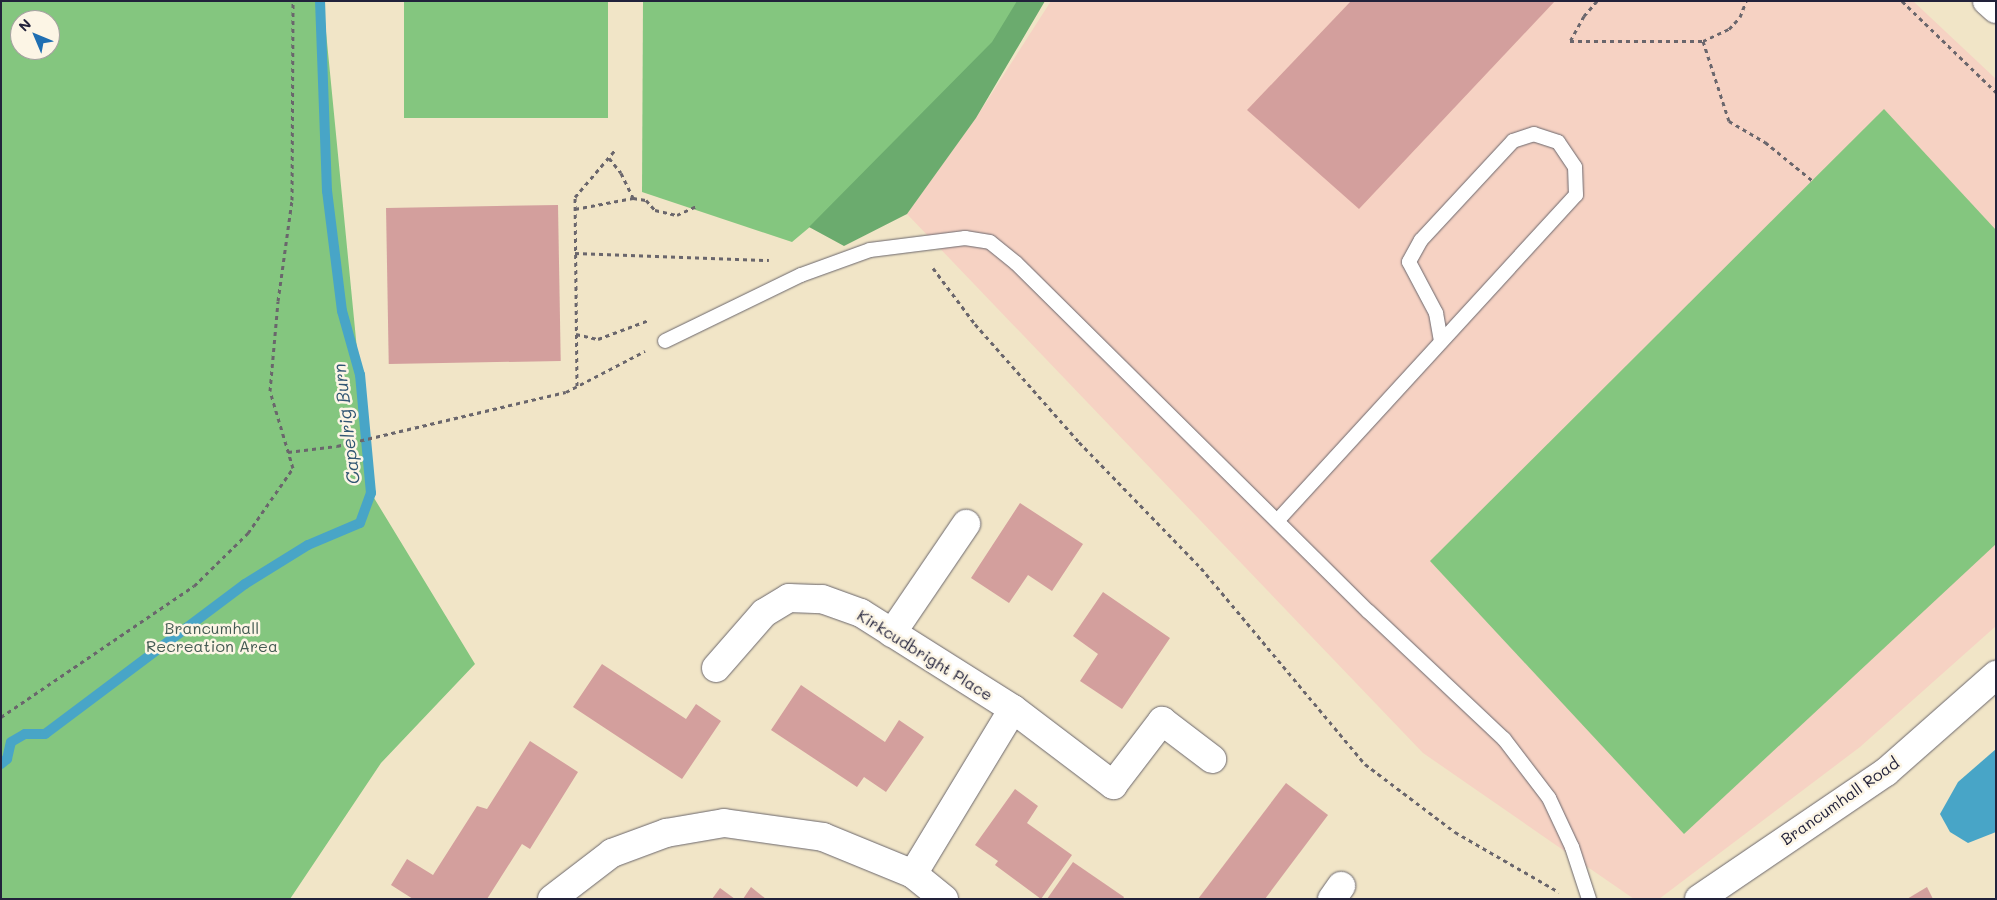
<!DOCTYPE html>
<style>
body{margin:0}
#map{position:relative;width:1997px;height:900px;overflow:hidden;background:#f1e5c7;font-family:Mali,sans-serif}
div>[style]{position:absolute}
.built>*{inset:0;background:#f6d2c3}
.green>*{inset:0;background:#84c67f;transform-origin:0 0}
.forest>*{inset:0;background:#6bab6e}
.water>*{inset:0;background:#48a5c7}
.stream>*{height:10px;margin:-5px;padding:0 5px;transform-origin:5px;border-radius:5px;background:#48a5c7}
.building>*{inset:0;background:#d39f9d;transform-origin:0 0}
.path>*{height:3px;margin-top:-1.5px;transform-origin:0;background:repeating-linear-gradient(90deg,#6a666c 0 4px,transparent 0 8px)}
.roads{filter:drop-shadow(0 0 1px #6a666c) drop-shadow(0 0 1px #6a666c)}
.lane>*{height:14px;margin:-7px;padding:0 7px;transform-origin:7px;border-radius:7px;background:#fff}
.street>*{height:28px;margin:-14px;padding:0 14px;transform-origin:14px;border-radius:14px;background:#fff}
.secondary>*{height:28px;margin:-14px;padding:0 14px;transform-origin:14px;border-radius:14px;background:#fff}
span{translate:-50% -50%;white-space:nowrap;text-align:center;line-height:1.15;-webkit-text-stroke:5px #fcf5e5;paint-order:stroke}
.park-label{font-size:16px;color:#445b53}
.street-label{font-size:16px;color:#22223b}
.water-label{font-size:18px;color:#315673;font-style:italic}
.frame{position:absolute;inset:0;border:2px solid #22223b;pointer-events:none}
.north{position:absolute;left:10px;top:10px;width:50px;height:50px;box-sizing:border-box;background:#fcf5e5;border:1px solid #a5a1a1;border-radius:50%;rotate:315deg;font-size:14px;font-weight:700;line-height:20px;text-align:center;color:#22223b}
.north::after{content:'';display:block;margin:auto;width:18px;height:22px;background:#1f6fb2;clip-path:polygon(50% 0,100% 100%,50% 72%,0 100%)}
</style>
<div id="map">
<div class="built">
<i style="clip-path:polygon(1051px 1px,1913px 1px,1996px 79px,1996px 626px,1860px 747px,1659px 899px,1634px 899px,1423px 753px,907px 214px,976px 118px)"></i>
</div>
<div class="green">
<i style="clip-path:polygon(evenodd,1px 1px,323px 1px,371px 493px,475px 664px,381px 763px,290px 899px,1px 899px,1px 1px,20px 20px,50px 20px,50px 50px,20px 50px,20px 20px)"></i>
<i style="left:404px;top:1px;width:204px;height:117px"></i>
<i style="clip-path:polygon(643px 1px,1040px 1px,998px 69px,792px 242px,642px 192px)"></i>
<i style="clip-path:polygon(1884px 109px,1996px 230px,1996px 544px,1684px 834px,1430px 561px)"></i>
</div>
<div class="forest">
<i style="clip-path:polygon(1017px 1px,1045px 1px,976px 118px,907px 214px,844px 246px,809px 227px,992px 42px)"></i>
</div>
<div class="water">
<i style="clip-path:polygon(1996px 749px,1996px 832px,1968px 843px,1950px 832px,1940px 814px,1958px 782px)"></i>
</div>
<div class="stream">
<i style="left:1px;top:764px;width:8px;rotate:-40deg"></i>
<i style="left:7px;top:759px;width:17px;rotate:-77deg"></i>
<i style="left:11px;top:742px;width:16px;rotate:-30deg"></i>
<i style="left:25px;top:734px;width:20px"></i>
<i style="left:45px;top:734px;width:250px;rotate:-36.9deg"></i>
<i style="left:245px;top:584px;width:74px;rotate:-31.8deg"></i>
<i style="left:308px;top:545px;width:56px;rotate:-22.9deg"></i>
<i style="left:360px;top:523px;width:32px;rotate:-70deg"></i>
<i style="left:371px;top:493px;width:119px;rotate:-95.3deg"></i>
<i style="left:360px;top:375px;width:66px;rotate:-105.7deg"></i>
<i style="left:342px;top:311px;width:121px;rotate:-97.1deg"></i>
<i style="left:327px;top:191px;width:190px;rotate:-92.1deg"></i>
</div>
<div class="building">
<i style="clip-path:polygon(1351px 1px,1555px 1px,1359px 209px,1247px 110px)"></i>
<i style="left:558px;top:205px;width:156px;height:172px;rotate:89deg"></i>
<i style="clip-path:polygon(1020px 503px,1083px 544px,1052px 591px,1028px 575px,1009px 603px,971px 578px)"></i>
<i style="clip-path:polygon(1103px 592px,1170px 638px,1122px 709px,1080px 681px,1098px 654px,1073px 636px)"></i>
<i style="clip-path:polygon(602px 664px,686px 719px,696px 704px,721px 721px,682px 779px,573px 707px)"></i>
<i style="clip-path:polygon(801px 685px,885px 742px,899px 720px,924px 737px,886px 792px,864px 777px,857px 787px,771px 730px)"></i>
<i style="clip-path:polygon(530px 741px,578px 772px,530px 849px,522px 844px,487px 899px,413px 899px,391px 885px,407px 859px,433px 875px,477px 806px,487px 809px)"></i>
<i style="clip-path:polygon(1286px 783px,1328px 815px,1265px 899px,1198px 899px)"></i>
<i style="clip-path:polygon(1015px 789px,1038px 806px,1027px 823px,1072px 855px,1041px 899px,995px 865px,998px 861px,975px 845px)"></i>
<i style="clip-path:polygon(1073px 862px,1124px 897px,1123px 899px,1047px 899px)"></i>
<i style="clip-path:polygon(751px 887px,766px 899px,743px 899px)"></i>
<i style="clip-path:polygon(1927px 887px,1933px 899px,1907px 899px)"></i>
<i style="clip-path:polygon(720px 888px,735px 899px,712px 899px)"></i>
</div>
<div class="path">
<i style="left:1597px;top:1px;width:20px;rotate:131deg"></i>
<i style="left:1584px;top:16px;width:29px;rotate:119deg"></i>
<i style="left:1570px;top:41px;width:133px"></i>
<i style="left:1703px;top:41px;width:29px;rotate:-25deg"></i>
<i style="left:1729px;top:29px;width:16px;rotate:-47deg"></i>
<i style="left:1740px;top:17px;width:17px;rotate:-69deg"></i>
<i style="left:1902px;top:1px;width:131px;rotate:44.1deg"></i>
<i style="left:1703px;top:41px;width:84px;rotate:72deg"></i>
<i style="left:1729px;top:121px;width:42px;rotate:30.3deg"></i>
<i style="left:1765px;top:142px;width:62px;rotate:39.1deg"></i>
<i style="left:609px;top:158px;width:19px;rotate:51deg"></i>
<i style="left:621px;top:173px;width:28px;rotate:64deg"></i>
<i style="left:575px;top:209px;width:59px;rotate:-10.7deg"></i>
<i style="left:633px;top:198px;width:13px;rotate:9deg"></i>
<i style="left:646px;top:200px;width:13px;rotate:48deg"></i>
<i style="left:655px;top:210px;width:23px;rotate:13deg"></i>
<i style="left:677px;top:215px;width:23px;rotate:-25deg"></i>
<i style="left:575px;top:253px;width:194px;rotate:2.1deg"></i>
<i style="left:933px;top:268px;width:70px;rotate:53.1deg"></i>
<i style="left:975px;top:324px;width:157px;rotate:48.6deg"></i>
<i style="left:1079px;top:442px;width:175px;rotate:45.9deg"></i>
<i style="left:1201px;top:568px;width:256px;rotate:50.1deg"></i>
<i style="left:1365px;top:764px;width:113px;rotate:37.1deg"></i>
<i style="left:1455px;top:832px;width:120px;rotate:30deg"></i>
<i style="left:576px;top:334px;width:23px;rotate:13deg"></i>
<i style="left:598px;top:339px;width:54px;rotate:-20.4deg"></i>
<i style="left:577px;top:386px;width:189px;rotate:-90.6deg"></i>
<i style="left:575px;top:197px;width:63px;rotate:-49.5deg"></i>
<i style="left:288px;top:452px;width:49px;rotate:-7deg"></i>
<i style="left:337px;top:446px;width:235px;rotate:-13.3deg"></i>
<i style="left:566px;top:392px;width:89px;rotate:-27.4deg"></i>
<i style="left:1px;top:717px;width:233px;rotate:-34.2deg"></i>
<i style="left:194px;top:586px;width:76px;rotate:-44.5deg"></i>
<i style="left:248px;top:533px;width:79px;rotate:-55.3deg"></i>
<i style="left:293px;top:468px;width:80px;rotate:-106.6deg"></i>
<i style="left:270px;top:391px;width:90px;rotate:-84.9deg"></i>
<i style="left:278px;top:301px;width:102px;rotate:-82.1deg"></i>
<i style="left:292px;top:200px;width:199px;rotate:-89.7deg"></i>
</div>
<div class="roads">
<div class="lane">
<i style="left:665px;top:341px;width:151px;rotate:-25.9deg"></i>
<i style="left:801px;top:275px;width:73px;rotate:-19.9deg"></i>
<i style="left:870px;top:250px;width:96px;rotate:-7.2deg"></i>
<i style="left:965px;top:238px;width:25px;rotate:9deg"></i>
<i style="left:990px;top:242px;width:33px;rotate:39deg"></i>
<i style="left:1016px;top:263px;width:496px;rotate:44.7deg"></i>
<i style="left:1369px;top:612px;width:185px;rotate:43.3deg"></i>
<i style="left:1504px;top:739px;width:74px;rotate:52.7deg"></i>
<i style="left:1549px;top:798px;width:54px;rotate:64.9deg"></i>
<i style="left:1572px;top:847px;width:55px;rotate:71.9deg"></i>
<i style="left:1278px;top:520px;width:441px;rotate:-47.5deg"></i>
<i style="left:1576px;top:195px;width:28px;rotate:-92deg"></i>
<i style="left:1575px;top:167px;width:30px;rotate:-124deg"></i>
<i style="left:1558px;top:142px;width:25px;rotate:-162deg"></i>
<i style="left:1534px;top:134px;width:22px;rotate:162deg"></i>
<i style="left:1513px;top:141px;width:135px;rotate:132.9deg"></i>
<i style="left:1421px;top:240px;width:25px;rotate:119deg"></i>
<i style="left:1409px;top:262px;width:58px;rotate:62.1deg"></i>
<i style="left:1436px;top:313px;width:27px;rotate:80deg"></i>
</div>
<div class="street">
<i style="left:892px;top:633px;width:132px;rotate:-55.8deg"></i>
<i style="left:716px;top:668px;width:73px;rotate:-48.9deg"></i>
<i style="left:764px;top:613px;width:29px;rotate:-31deg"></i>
<i style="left:789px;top:598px;width:33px;rotate:2deg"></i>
<i style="left:822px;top:599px;width:41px;rotate:19.7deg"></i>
<i style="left:861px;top:613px;width:180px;rotate:32.3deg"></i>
<i style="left:1013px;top:709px;width:193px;rotate:121.2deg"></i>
<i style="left:1013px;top:709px;width:126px;rotate:37.2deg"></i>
<i style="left:1113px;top:785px;width:81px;rotate:-52.6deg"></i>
<i style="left:1162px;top:721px;width:63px;rotate:37.2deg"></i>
<i style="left:552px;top:899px;width:76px;rotate:-37.5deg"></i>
<i style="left:612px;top:853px;width:58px;rotate:-20.3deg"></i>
<i style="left:666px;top:833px;width:59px;rotate:-9.8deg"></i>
<i style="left:724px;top:823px;width:100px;rotate:8deg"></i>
<i style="left:823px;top:837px;width:97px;rotate:22.3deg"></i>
<i style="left:913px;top:874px;width:40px;rotate:39deg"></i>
<i style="left:1332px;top:899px;width:16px;rotate:-55deg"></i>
<i style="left:1699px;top:899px;width:226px;rotate:-34.2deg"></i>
<i style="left:1886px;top:772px;width:147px;rotate:-41.4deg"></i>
</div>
<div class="secondary">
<i style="left:1987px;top:1px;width:12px;rotate:42deg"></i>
</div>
</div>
<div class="park-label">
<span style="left:212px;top:637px">Brancumhall<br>Recreation Area</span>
</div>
<div class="street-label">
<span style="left:925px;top:655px;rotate:32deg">Kirkcudbright Place</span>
<span style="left:1840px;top:801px;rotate:-35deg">Brancumhall Road</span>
</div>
<div class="water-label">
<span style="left:346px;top:424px;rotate:-97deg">Capelrig Burn</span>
</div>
<div class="frame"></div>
<div class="north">N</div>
</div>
